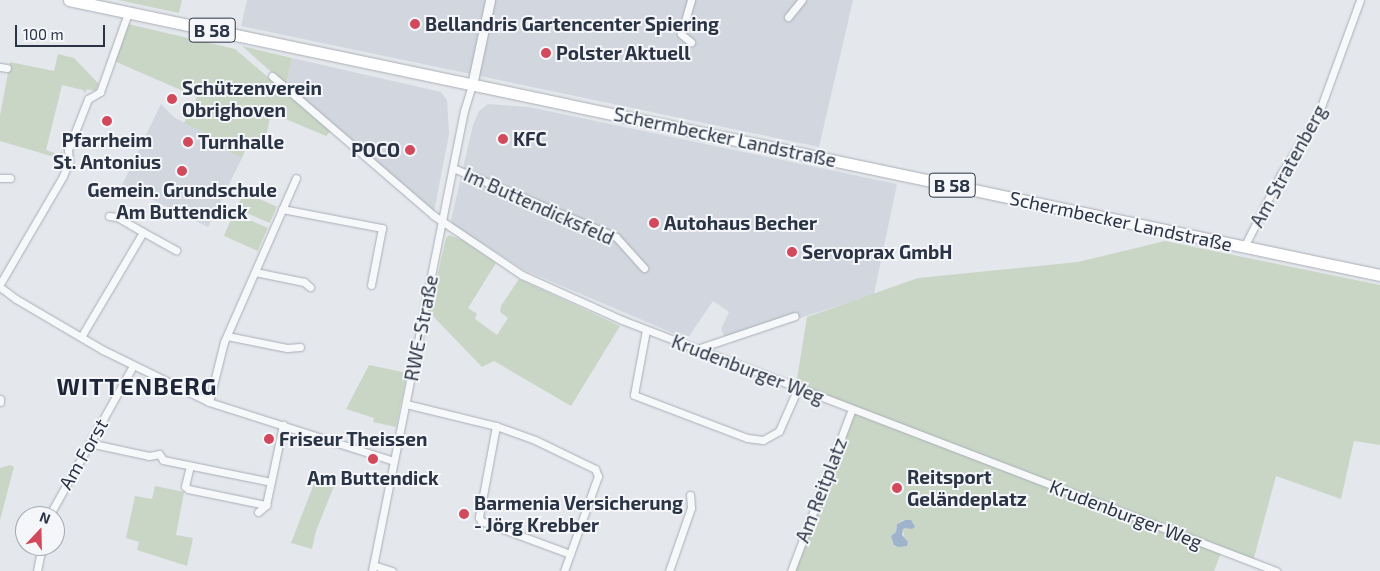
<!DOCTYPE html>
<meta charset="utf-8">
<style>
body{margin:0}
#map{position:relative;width:1380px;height:571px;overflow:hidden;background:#e4e7ec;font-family:"Exo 2",sans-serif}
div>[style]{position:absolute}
.built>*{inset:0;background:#d2d6de}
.green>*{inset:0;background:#c9d6c5;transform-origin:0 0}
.water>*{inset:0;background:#9fb4cc}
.roads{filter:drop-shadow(0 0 1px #a9aeb7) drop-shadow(0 0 1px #a9aeb7)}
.minor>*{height:7px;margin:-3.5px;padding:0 3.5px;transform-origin:3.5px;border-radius:3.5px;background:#f7f8fa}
.tertiary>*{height:9px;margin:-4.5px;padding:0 4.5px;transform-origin:4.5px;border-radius:4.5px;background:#f7f8fa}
.primary>*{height:11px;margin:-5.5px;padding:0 5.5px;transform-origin:5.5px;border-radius:5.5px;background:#fff}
.dots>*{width:14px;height:14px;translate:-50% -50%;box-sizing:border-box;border:2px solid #f4f6f9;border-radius:50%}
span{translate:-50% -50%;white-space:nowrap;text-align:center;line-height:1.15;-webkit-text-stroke:4px #f4f6f9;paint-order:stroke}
.shield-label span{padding:1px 4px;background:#f4f6f9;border:1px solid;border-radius:4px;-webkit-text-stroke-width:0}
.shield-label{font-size:18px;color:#2b3445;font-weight:700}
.poi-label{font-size:19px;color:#2b3445;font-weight:700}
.left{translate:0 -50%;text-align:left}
.right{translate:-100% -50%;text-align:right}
.street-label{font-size:19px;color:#2b3445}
.district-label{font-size:24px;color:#1d2536;font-weight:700;letter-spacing:1px}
.north{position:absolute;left:15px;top:506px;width:50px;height:50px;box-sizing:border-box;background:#f4f6f9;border:1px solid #a4a8b1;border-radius:50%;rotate:21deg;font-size:14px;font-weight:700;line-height:20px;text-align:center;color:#2b3445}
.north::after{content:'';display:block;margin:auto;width:18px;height:22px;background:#d1495b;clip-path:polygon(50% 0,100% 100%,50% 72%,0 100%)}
.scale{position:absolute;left:15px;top:25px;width:90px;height:22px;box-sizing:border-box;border:2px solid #2b3445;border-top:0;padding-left:6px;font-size:15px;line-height:18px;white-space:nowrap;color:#2b3445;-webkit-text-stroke:4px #f4f6f9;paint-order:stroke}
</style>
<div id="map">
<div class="built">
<i style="clip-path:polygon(247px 0,853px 0,819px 147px,241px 26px)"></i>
<i style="clip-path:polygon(292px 58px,441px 92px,447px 100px,449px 134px,434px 212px,286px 85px)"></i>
<i style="clip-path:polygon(161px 104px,175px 118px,209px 135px,207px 141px,242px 158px,208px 227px,122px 185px)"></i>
<i style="clip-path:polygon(488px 104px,529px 107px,897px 184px,874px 294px,727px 342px,721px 329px,729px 312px,713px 301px,687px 339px,524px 270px,454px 225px,451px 220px,473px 125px,479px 111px)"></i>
</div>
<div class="green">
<i style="clip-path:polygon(118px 0,182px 0,179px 13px)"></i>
<i style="clip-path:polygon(128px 24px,235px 49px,331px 131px,326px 136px,271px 113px,266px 137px,261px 149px,248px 144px,242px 158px,206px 141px,209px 135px,184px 123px,197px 97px,114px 61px)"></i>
<i style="clip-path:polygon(242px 46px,292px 58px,286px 85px)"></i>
<i style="clip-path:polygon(58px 54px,74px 58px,99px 84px,95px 91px,87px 89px,85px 93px,83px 90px,62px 85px,46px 150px,57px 154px,62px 152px,62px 156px,58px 158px,0 141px,0 116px,10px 62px,54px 71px)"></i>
<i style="left:244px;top:192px;width:36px;height:18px;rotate:24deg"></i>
<i style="left:234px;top:213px;width:37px;height:25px;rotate:24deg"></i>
<i style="clip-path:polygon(449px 235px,462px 240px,496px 263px,468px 308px,477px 314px,475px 319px,497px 335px,508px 318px,500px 312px,501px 306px,519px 279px,620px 326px,571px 406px,494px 361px,482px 367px,429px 312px,446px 238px)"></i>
<i style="clip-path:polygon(evenodd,1165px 241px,1380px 285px,1380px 445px,1354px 441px,1341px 499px,1276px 476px,1252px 565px,1221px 553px,1214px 571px,792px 571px,852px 410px,796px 385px,807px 317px,918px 278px,1078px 262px,1165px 241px,903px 520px,907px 520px,903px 529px,904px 539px,891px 536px,896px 532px,897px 524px,903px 520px)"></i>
<i style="clip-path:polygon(369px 365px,407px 373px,396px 427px,373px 422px,374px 418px,346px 409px)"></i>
<i style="clip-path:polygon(10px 465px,14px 467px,0 520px,0 468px)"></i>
<i style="clip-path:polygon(315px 481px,334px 486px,316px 531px,312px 549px,291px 543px)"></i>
<i style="clip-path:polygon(155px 486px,184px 492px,176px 535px,193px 538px,187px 566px,137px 550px,139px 542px,126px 538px,135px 496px,152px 499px)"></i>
</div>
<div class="water">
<i style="clip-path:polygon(905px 520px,911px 520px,915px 527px,912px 529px,905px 528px,903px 529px,902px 535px,908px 542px,907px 546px,898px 547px,894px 545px,891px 536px,896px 532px,897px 524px)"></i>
</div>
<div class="roads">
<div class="minor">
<i style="left:691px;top:0;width:35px;rotate:106deg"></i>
<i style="left:681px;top:34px;width:13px;rotate:39deg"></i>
<i style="left:788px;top:17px;width:22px;rotate:-51deg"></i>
<i style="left:0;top:67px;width:7px;rotate:8deg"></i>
<i style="left:272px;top:76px;width:213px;rotate:40.8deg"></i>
<i style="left:433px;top:215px;width:107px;rotate:34deg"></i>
<i style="left:522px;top:275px;width:110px;rotate:24.2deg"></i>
<i style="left:622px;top:320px;width:701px;rotate:21deg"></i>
<i style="left:453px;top:168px;width:177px;rotate:22.9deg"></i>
<i style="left:616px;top:237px;width:42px;rotate:47.9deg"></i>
<i style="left:0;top:178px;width:10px"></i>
<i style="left:282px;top:209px;width:102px;rotate:10.8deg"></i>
<i style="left:382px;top:228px;width:58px;rotate:100.9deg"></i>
<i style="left:109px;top:216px;width:8px;rotate:7deg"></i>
<i style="left:117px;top:217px;width:30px;rotate:30deg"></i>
<i style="left:1244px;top:247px;width:84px;rotate:-63.1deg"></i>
<i style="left:1282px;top:172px;width:67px;rotate:-57.7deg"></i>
<i style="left:1318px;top:115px;width:122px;rotate:-69.9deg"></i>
<i style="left:255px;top:272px;width:50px;rotate:11.5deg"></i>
<i style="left:304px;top:282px;width:8px;rotate:40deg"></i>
<i style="left:0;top:284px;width:125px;rotate:-59.7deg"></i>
<i style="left:63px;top:176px;width:16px;rotate:-68deg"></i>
<i style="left:69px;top:161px;width:11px;rotate:-95deg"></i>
<i style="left:68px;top:150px;width:55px;rotate:-68.6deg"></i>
<i style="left:88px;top:99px;width:14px;rotate:-30deg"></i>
<i style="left:100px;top:92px;width:84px;rotate:-70.5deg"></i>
<i style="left:0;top:287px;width:20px;rotate:37deg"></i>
<i style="left:16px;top:299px;width:101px;rotate:30.4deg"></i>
<i style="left:103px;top:350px;width:118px;rotate:26.1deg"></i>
<i style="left:209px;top:402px;width:194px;rotate:17.7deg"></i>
<i style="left:646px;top:330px;width:66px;rotate:100.5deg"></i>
<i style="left:634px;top:395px;width:121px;rotate:20.8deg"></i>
<i style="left:747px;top:438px;width:16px;rotate:7deg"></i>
<i style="left:763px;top:440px;width:18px;rotate:-29deg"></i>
<i style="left:779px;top:431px;width:47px;rotate:-66.2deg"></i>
<i style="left:227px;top:336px;width:61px;rotate:11.3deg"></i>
<i style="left:287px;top:348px;width:13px;rotate:-4deg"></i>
<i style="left:81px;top:337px;width:122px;rotate:-59.4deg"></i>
<i style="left:143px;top:232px;width:38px;rotate:29deg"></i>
<i style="left:697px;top:349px;width:103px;rotate:-18.6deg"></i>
<i style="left:0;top:399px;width:3px;rotate:90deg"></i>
<i style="left:209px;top:402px;width:62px;rotate:-76deg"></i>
<i style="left:224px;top:342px;width:179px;rotate:-66.3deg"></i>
<i style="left:406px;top:404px;width:93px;rotate:13.7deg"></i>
<i style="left:496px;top:426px;width:41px;rotate:19.7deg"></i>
<i style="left:535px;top:440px;width:67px;rotate:25.8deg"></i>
<i style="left:595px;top:469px;width:8px;rotate:67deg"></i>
<i style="left:598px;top:476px;width:101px;rotate:109.7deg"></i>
<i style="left:496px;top:426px;width:93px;rotate:100.6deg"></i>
<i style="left:479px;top:517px;width:4px;rotate:63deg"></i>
<i style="left:481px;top:521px;width:95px;rotate:20.3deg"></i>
<i style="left:89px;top:443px;width:61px;rotate:12.2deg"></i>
<i style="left:149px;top:456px;width:10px;rotate:-11deg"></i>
<i style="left:159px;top:454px;width:7px;rotate:56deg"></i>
<i style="left:163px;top:460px;width:110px;rotate:11.5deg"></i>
<i style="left:190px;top:466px;width:21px;rotate:104deg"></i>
<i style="left:185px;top:486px;width:4px;rotate:45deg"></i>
<i style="left:188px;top:489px;width:80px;rotate:11.6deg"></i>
<i style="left:258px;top:512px;width:11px;rotate:-41deg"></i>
<i style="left:266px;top:505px;width:82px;rotate:-78deg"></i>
<i style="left:49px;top:516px;width:172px;rotate:-60.8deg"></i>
<i style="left:373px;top:565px;width:20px;rotate:18deg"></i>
<i style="left:37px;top:571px;width:25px;rotate:-79deg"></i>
<i style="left:372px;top:571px;width:469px;rotate:-78.7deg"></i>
<i style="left:464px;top:111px;width:27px;rotate:-73deg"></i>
<i style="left:669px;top:571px;width:67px;rotate:-70.8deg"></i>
<i style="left:691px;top:508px;width:13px;rotate:-94deg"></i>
<i style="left:791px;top:571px;width:173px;rotate:-69.4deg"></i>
</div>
<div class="tertiary">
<i style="left:472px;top:85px;width:87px;rotate:-78deg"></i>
</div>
<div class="primary">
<i style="left:69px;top:0;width:1340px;rotate:11.85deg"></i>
</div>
</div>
<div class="dots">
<i style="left:415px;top:24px;background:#d1495b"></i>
<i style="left:546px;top:53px;background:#d1495b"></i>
<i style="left:172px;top:99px;background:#d1495b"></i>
<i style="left:107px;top:121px;background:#d1495b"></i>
<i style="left:503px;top:139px;background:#d1495b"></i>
<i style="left:188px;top:142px;background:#d1495b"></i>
<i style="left:410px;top:150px;background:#d1495b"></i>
<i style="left:182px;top:171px;background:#d1495b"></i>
<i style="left:654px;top:223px;background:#d1495b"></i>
<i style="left:792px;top:252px;background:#d1495b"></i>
<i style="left:269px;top:439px;background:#d1495b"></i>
<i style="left:373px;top:459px;background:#d1495b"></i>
<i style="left:897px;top:488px;background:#d1495b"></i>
<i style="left:464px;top:514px;background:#d1495b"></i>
</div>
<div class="shield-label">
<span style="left:212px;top:30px">B 58</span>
<span style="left:952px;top:185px">B 58</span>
</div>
<div class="poi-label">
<span class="left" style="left:425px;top:24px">Bellandris Gartencenter Spiering</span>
<span class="left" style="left:556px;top:53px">Polster Aktuell</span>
<span class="left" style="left:182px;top:99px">Schützenverein<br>Obrighoven</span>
<span class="left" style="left:513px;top:139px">KFC</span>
<span style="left:107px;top:151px">Pfarrheim<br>St. Antonius</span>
<span class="left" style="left:198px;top:142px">Turnhalle</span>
<span class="right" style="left:400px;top:150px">POCO</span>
<span style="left:182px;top:201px">Gemein. Grundschule<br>Am Buttendick</span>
<span class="left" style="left:664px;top:223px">Autohaus Becher</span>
<span class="left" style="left:802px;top:252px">Servoprax GmbH</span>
<span class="left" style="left:279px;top:439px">Friseur Theissen</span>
<span class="left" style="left:907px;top:488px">Reitsport<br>Geländeplatz</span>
<span style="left:373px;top:478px">Am Buttendick</span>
<span class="left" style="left:474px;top:514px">Barmenia Versicherung<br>- Jörg Krebber</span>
</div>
<div class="street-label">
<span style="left:725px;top:137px;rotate:12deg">Schermbecker Landstraße</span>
<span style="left:1288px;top:166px;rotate:-61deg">Am Stratenberg</span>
<span style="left:539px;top:206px;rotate:24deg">Im Buttendicksfeld</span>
<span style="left:1121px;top:221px;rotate:12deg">Schermbecker Landstraße</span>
<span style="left:421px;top:328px;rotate:-79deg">RWE-Straße</span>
<span style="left:748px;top:369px;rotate:21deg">Krudenburger Weg</span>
<span style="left:83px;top:454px;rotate:-60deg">Am Forst</span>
<span style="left:821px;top:490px;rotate:-69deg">Am Reitplatz</span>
<span style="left:1126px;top:514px;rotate:21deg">Krudenburger Weg</span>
</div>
<div class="district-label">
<span style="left:137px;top:386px">WITTENBERG</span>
</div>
<div class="north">N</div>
<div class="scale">100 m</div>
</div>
